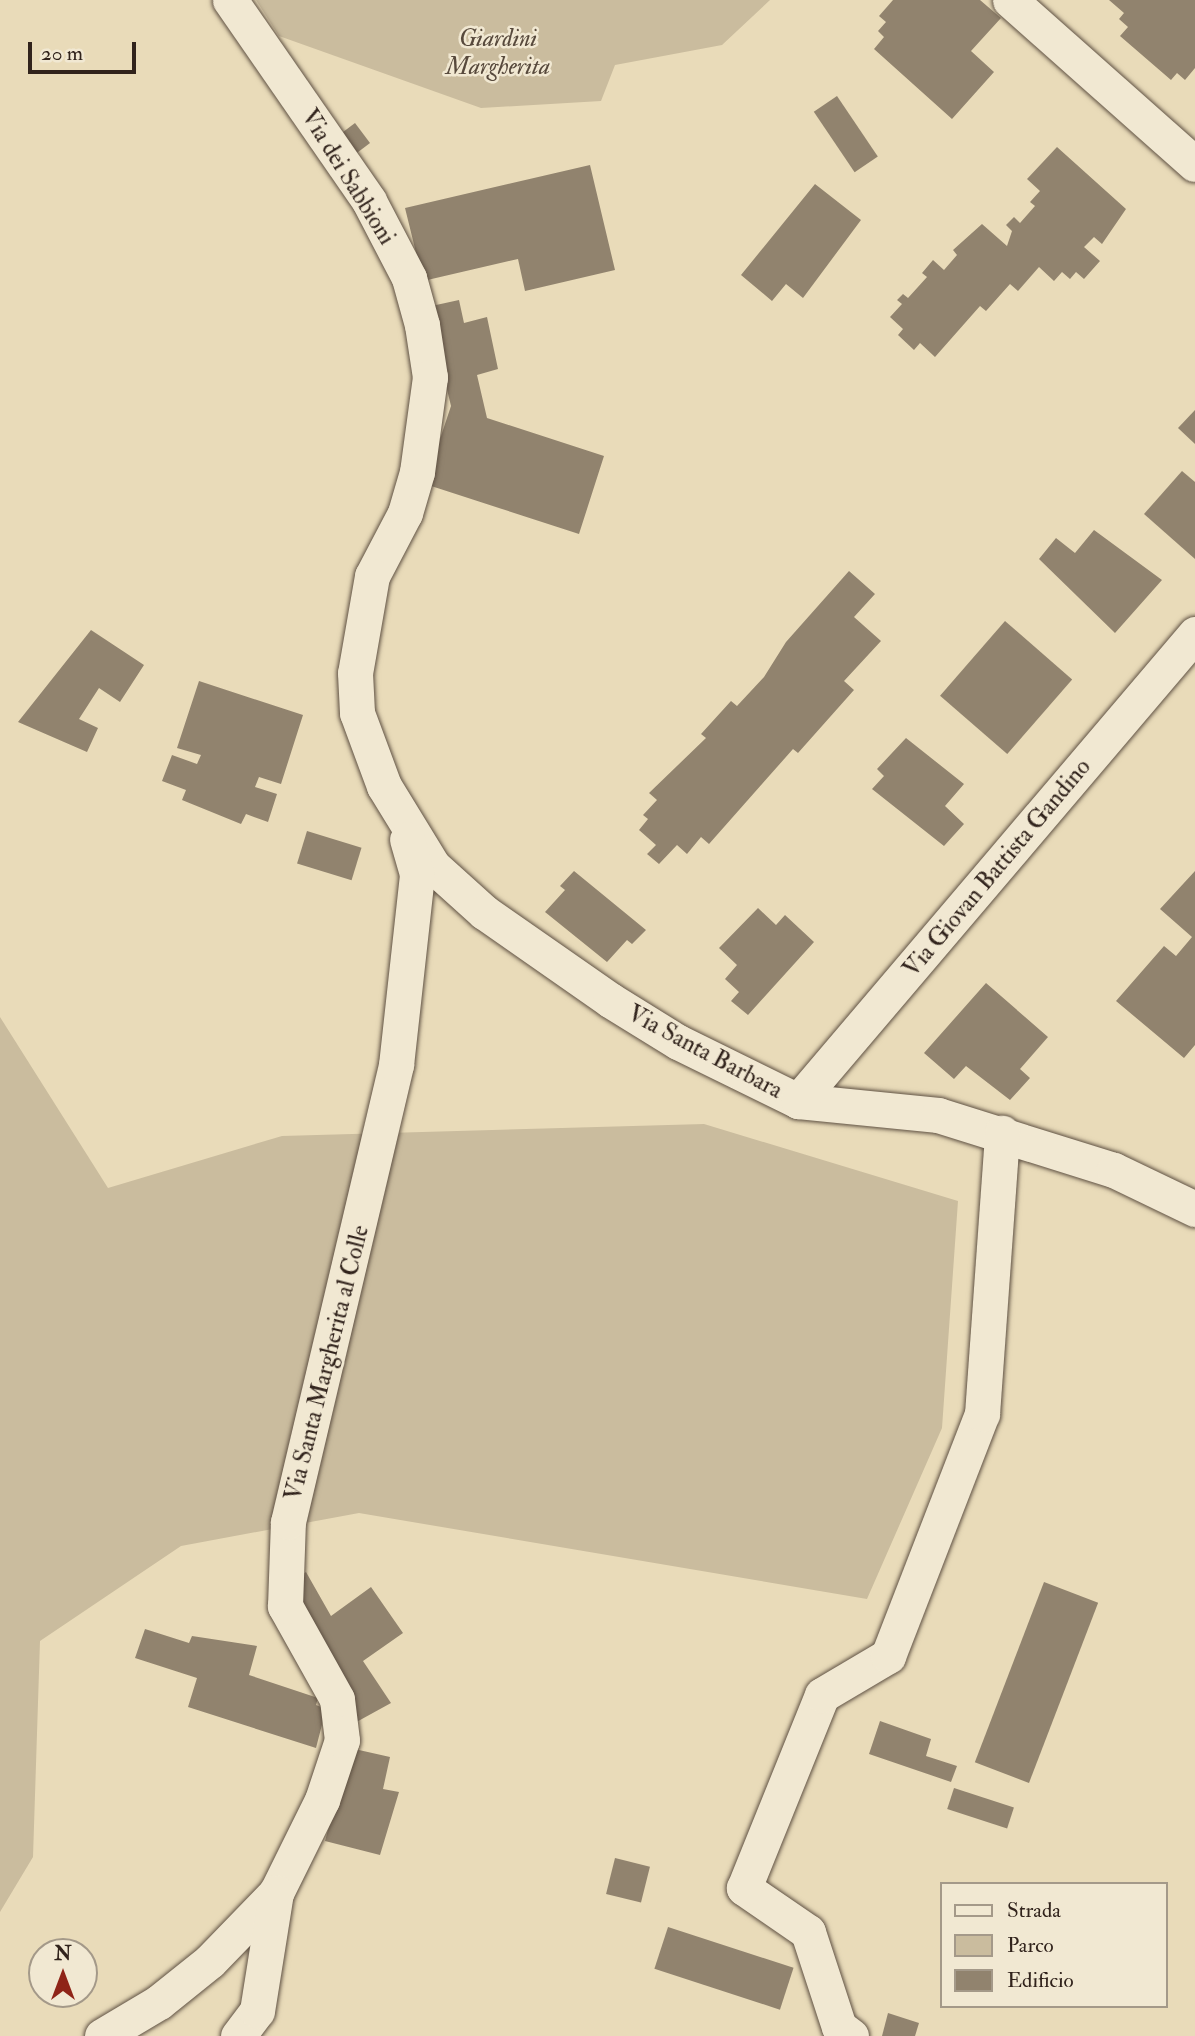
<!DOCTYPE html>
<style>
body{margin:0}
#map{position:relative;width:1195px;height:2036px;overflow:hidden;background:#e9dbb9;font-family:"IM FELL Double Pica",serif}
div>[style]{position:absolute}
.green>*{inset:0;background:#cabc9e}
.building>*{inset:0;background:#91836e;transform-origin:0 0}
.roads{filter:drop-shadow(0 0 2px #5f5143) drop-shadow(0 0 2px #5f5143)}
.minor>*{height:35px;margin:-17.5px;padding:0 17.5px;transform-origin:17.5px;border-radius:17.5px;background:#f1e8d2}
span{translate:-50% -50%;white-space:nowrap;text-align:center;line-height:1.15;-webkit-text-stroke:5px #f1e8d2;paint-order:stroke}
.park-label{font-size:24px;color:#57493c;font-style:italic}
.street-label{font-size:24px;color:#31231c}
.legend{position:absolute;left:940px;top:1882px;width:228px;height:126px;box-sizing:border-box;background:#f1e8d2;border:2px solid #a49989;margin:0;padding:9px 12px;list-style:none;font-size:21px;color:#31231c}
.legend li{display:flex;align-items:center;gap:14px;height:35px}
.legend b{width:35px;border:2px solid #a49989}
.north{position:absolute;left:28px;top:1938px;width:70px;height:70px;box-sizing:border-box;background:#f1e8d2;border:2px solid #a49989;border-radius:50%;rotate:0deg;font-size:19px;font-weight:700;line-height:28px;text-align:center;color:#31231c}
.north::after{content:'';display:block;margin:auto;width:24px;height:32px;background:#8f2418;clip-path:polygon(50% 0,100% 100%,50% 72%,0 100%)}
.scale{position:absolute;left:28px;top:42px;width:108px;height:32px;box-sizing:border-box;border:4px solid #31231c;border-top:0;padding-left:9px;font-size:21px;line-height:24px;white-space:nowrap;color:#31231c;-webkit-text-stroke:5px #f1e8d2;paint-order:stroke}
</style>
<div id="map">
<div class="green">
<i style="clip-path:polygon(256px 0,770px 0,722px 45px,615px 65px,601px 101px,481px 108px,279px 36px)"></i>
<i style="clip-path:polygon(0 1017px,108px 1188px,282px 1136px,704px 1124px,958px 1201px,942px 1428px,867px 1599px,359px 1513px,181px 1546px,40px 1641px,33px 1857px,0 1912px)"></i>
</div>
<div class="building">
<i style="clip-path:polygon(893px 0,980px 0,1001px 18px,971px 51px,994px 72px,952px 119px,874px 49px,884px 37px,878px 31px,886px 22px,879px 16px)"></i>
<i style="clip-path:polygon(1109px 0,1195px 0,1195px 68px,1185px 80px,1177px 73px,1171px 80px,1120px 36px,1128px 27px,1119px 19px,1124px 13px)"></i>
<i style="left:837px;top:96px;width:73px;height:28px;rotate:56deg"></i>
<i style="left:355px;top:123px;width:25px;height:27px;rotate:53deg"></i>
<i style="clip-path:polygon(1057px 147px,1126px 209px,1102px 244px,1094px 237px,1084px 247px,1100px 261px,1084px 279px,1076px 272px,1070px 279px,1062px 272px,1054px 281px,1039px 267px,1018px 291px,1010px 284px,986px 311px,980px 306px,935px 357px,920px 343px,914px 350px,898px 335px,903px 329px,890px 317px,902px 304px,897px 300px,903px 294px,908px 298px,927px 277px,922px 273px,933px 260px,944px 270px,957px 255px,953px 250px,982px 224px,1007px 246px,1012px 231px,1006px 225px,1014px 217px,1020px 223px,1035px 206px,1030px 202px,1040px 191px,1027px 179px)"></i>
<i style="clip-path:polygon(590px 165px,615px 270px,525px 291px,518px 259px,423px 281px,405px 208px)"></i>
<i style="clip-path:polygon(815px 184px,861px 220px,803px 298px,786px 284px,772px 301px,741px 275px)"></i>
<i style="clip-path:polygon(459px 300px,464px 323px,487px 317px,498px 369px,477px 375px,487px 418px,604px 456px,579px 534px,425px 484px,451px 406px,427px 307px)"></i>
<i style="clip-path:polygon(1195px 410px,1195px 444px,1178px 428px)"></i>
<i style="clip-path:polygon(1182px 471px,1195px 482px,1195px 559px,1144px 514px)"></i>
<i style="clip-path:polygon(1094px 530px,1162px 580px,1115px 633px,1039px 559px,1056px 538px,1075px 553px)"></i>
<i style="clip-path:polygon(849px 571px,875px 594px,854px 617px,881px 641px,844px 681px,854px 690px,798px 753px,793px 749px,709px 844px,701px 837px,687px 854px,677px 845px,659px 864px,647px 854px,656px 845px,639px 830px,648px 819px,643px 815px,657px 800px,649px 793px,706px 738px,701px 734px,731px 701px,737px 706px,764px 677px,786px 642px)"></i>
<i style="left:1005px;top:621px;width:89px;height:99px;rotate:41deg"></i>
<i style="clip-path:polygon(91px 630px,144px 665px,120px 702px,99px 688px,79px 719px,98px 728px,87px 752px,18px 722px)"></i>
<i style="clip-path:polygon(199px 681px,303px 715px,281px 784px,259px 777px,255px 787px,277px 794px,268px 822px,246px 814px,241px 824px,182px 800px,186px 790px,162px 781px,172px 755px,197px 764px,201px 755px,177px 748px)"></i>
<i style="clip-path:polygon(906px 738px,964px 784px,945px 806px,964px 824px,944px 846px,872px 789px,884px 776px,877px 769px)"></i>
<i style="left:307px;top:831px;width:57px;height:34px;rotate:17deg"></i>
<i style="clip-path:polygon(574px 871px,646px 930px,632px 944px,627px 940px,607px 962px,545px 912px,565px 890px,560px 886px)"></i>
<i style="clip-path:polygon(1195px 871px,1195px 1045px,1184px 1058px,1116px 1001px,1164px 946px,1176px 956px,1192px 937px,1160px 909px)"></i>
<i style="clip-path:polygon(758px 908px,776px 925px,785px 915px,814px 942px,748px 1015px,731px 1001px,739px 992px,725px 979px,737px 965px,719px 948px)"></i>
<i style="clip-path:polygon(986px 983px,1048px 1037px,1020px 1069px,1030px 1078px,1010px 1100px,966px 1066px,954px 1079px,924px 1053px)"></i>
<i style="clip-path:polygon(306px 1572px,331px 1616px,371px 1587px,403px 1633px,363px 1661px,391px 1703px,351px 1725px,288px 1584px)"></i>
<i style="left:1044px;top:1582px;width:58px;height:193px;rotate:21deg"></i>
<i style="clip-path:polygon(145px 1629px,189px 1643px,192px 1636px,257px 1646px,249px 1675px,318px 1698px,316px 1705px,326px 1709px,316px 1748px,188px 1707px,197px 1678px,135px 1658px)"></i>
<i style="clip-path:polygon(880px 1721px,931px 1739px,926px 1756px,957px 1766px,951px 1782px,869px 1754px)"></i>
<i style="clip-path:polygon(350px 1748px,390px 1757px,383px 1789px,399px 1792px,380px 1855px,325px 1841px)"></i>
<i style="left:954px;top:1788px;width:63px;height:22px;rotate:18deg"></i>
<i style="left:615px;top:1858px;width:36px;height:37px;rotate:14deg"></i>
<i style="left:668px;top:1927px;width:132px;height:44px;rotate:18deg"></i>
<i style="clip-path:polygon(888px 2013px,919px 2023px,915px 2036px,882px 2036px)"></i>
</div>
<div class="roads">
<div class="minor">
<i style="left:230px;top:0;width:244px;rotate:55.3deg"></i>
<i style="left:369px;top:201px;width:87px;rotate:62.5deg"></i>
<i style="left:409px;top:278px;width:49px;rotate:74.5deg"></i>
<i style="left:422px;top:325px;width:53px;rotate:81.3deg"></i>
<i style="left:430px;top:377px;width:96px;rotate:97.8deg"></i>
<i style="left:417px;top:472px;width:43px;rotate:106.3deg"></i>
<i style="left:405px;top:513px;width:71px;rotate:117.6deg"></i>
<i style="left:372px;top:576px;width:98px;rotate:99.9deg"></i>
<i style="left:355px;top:673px;width:40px;rotate:87.1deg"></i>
<i style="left:357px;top:713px;width:78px;rotate:69.7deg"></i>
<i style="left:384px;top:786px;width:94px;rotate:58.5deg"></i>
<i style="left:433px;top:866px;width:69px;rotate:42deg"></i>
<i style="left:484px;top:912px;width:154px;rotate:34.9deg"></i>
<i style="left:610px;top:1000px;width:80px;rotate:31.7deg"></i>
<i style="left:678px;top:1042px;width:134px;rotate:26.2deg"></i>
<i style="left:798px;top:1101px;width:141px;rotate:5.7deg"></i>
<i style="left:938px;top:1115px;width:184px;rotate:17.4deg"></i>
<i style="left:1114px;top:1170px;width:90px;rotate:25.7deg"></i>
<i style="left:1010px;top:0;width:247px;rotate:41.6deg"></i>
<i style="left:798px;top:1101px;width:613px;rotate:-49.63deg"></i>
<i style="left:102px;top:2036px;width:66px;rotate:-30.8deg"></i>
<i style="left:159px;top:2002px;width:65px;rotate:-38.8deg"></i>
<i style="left:210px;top:1961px;width:95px;rotate:-45.9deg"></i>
<i style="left:276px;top:1893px;width:104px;rotate:-63.7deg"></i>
<i style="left:322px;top:1800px;width:63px;rotate:-71.6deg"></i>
<i style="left:342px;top:1740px;width:41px;rotate:-97deg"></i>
<i style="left:337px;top:1699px;width:107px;rotate:-119.2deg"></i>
<i style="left:285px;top:1606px;width:84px;rotate:-88deg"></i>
<i style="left:288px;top:1522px;width:470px;rotate:-76.7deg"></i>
<i style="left:396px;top:1065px;width:192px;rotate:-83.7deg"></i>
<i style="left:417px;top:874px;width:36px;rotate:-106deg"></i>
<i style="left:238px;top:2036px;width:31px;rotate:-53deg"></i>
<i style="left:257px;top:2011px;width:120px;rotate:-80.9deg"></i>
<i style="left:851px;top:2036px;width:15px;rotate:-143deg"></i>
<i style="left:839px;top:2027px;width:100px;rotate:-108.1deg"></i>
<i style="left:808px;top:1932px;width:78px;rotate:-145.5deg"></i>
<i style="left:744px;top:1888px;width:208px;rotate:-68deg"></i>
<i style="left:822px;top:1695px;width:77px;rotate:-30.6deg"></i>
<i style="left:888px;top:1656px;width:260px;rotate:-68.8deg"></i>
<i style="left:982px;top:1414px;width:282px;rotate:-85.9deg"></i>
</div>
</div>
<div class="park-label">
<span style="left:498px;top:53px">Giardini<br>Margherita</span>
</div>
<div class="street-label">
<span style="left:348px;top:177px;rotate:58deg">Via dei Sabbioni</span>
<span style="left:997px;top:868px;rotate:-50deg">Via Giovan Battista Gandino</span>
<span style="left:705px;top:1052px;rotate:28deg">Via Santa Barbara</span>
<span style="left:327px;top:1363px;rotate:-76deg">Via Santa Margherita al Colle</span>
</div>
<ul class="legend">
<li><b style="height:9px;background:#f1e8d2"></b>Strada</li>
<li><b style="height:19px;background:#cabc9e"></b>Parco</li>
<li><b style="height:19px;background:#91836e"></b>Edificio</li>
</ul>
<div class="north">N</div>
<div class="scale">20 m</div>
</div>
